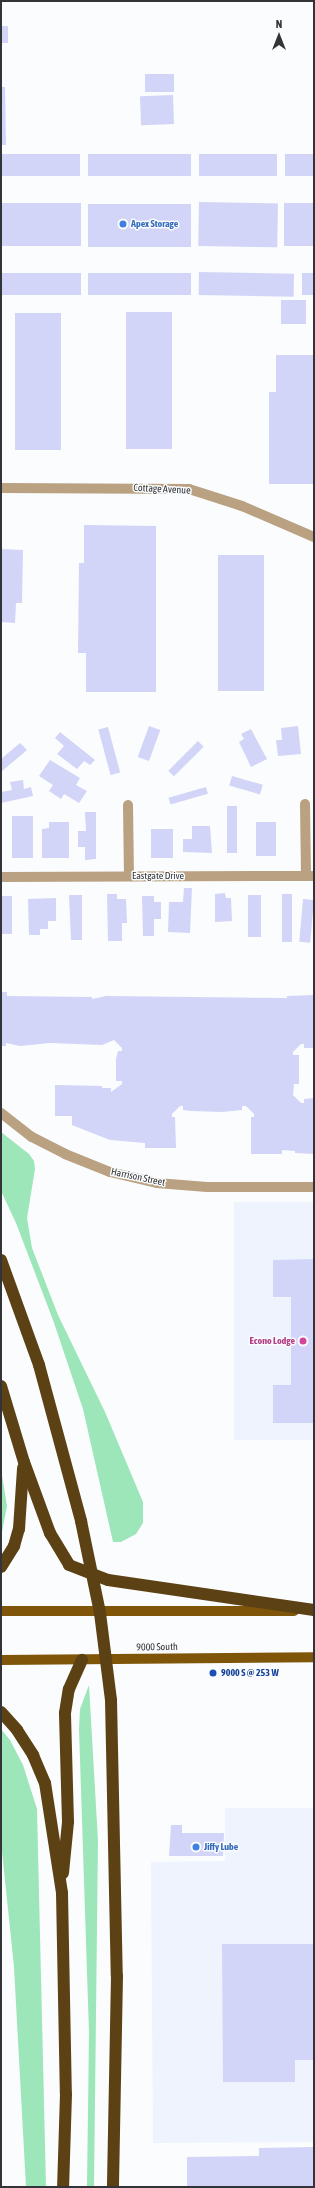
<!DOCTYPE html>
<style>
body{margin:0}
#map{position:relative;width:315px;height:2188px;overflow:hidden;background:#fbfcfd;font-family:"Asap Condensed",sans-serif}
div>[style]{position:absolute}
.built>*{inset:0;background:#eef3fd;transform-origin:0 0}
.green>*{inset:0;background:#9ce6ba}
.building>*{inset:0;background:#d2d5f7;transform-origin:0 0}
.minor>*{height:10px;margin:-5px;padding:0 5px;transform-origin:5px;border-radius:5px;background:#b9a181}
.major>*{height:10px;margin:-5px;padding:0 5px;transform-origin:5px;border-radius:5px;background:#7f5609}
.highway>*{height:12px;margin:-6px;padding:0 6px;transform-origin:6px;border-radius:6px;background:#5c4115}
.highway-bridge>*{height:12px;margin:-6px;padding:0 6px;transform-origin:6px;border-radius:6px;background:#5c4115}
.dots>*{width:11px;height:11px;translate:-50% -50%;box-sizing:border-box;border:2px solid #fbfcfd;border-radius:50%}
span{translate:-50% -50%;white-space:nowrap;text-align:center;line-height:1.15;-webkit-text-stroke:3px #fbfcfd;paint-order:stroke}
.shop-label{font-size:10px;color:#366cbe;font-weight:700}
.left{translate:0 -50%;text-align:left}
.street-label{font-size:10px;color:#323437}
.hotel-label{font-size:10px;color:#b23c85;font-weight:700}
.right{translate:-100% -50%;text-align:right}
.transit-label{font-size:10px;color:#164399;font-weight:700}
.frame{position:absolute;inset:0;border:2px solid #323437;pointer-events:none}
.north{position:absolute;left:259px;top:16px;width:40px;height:40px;-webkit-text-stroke:3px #fbfcfd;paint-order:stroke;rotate:0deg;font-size:11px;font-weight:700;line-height:16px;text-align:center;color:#323437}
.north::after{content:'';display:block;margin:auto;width:14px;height:18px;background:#323437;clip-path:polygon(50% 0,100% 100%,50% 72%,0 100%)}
</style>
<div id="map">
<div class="built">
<i style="left:234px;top:1202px;width:80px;height:238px"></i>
<i style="clip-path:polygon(225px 1808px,314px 1808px,314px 2142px,153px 2143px,151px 1862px,225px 1861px)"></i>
</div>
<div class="green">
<i style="clip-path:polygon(1px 1132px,29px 1154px,34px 1161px,35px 1169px,27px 1218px,32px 1248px,58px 1315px,105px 1412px,143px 1502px,143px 1523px,136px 1534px,121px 1542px,113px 1542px,83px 1409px,53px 1320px,16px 1223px,1px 1191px)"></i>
<i style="clip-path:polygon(1px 1469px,7px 1506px,1px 1537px)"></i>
<i style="clip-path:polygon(89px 1685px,98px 1841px,94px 2187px,87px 2187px,89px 2033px,79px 1729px,80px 1709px)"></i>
<i style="clip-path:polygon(1px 1729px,10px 1740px,23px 1765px,37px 1809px,46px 2187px,26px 2187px,14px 1967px,1px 1842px)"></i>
</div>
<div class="building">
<i style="left:1px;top:26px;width:7px;height:17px"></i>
<i style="left:145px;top:74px;width:29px;height:18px"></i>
<i style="clip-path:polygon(1px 87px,5px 87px,6px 145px,1px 145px)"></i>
<i style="left:173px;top:95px;width:29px;height:33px;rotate:88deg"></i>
<i style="left:1px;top:154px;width:79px;height:22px"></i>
<i style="left:88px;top:154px;width:103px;height:22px"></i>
<i style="left:199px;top:154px;width:78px;height:22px"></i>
<i style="left:285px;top:154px;width:29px;height:22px"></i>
<i style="left:199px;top:202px;width:79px;height:44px;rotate:1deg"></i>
<i style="left:1px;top:203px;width:80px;height:43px"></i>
<i style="left:284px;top:203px;width:30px;height:43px"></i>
<i style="left:88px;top:204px;width:103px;height:43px"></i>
<i style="left:199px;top:272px;width:95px;height:23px;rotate:1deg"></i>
<i style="left:1px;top:273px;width:80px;height:22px"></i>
<i style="left:88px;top:273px;width:103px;height:22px"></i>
<i style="left:302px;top:273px;width:12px;height:22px"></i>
<i style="left:281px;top:300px;width:25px;height:24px"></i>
<i style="left:126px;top:312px;width:46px;height:137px"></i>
<i style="left:15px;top:313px;width:46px;height:137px"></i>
<i style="clip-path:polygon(276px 355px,314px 355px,314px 484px,269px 484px,269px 392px,276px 392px)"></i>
<i style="clip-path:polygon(84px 525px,156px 526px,156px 692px,86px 692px,86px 653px,78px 653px,79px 563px,84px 563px)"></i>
<i style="clip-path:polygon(1px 549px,23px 550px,22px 603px,16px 603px,15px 623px,1px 622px)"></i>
<i style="left:218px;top:555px;width:46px;height:136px"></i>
<i style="left:149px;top:726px;width:12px;height:33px;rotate:20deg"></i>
<i style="clip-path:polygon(298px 726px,301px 754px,278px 756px,276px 740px,282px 740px,281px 728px)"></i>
<i style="left:108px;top:727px;width:47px;height:10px;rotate:75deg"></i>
<i style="clip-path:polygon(251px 729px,267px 759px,251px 767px,239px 742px,244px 739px,241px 734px)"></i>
<i style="clip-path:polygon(60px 732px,95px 760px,90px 765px,84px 761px,77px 769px,57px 754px,64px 746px,55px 738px)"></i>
<i style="left:198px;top:741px;width:8px;height:42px;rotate:45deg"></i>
<i style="clip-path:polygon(20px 743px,27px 750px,1px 772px,1px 759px)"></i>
<i style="clip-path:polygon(50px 760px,80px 778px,76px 785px,87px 791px,79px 803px,64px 794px,61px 799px,49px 791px,53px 785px,39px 776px)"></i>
<i style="left:232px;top:776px;width:32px;height:10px;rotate:16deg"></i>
<i style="clip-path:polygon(23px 780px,24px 789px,31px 787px,33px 796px,1px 803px,1px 792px,12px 790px,10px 782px)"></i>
<i style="left:206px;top:787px;width:7px;height:39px;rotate:74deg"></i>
<i style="left:227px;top:806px;width:10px;height:47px"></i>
<i style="clip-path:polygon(85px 812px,96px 812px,96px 859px,85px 860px,85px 847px,78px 847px,78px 831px,86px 831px)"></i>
<i style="left:33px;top:816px;width:42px;height:21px;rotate:90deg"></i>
<i style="clip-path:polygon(49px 822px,69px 822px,69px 858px,42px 858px,42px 829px,49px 828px)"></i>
<i style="left:256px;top:822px;width:20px;height:34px"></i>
<i style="clip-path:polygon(192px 826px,210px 826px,212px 853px,183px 852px,183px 839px,192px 839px)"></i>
<i style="left:151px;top:829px;width:22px;height:29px"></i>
<i style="clip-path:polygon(184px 888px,192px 888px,190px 933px,168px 932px,169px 902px,183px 902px)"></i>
<i style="clip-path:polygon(225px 893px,226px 898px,231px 898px,232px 921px,215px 922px,215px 894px)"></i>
<i style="clip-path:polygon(107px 894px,117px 894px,117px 899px,126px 899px,127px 923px,122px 923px,122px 941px,108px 941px)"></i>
<i style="left:282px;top:894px;width:10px;height:48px"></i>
<i style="clip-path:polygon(69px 895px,82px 895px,82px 940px,71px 940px)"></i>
<i style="left:248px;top:895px;width:13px;height:42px"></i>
<i style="left:1px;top:896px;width:11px;height:38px"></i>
<i style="clip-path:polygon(142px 896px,154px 896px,154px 902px,161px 902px,161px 919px,154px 919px,154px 936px,143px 936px)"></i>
<i style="clip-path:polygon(56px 898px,56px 921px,48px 921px,48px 929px,40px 929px,40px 935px,29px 935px,28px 899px)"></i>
<i style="left:303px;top:899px;width:11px;height:43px;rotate:5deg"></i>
<i style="clip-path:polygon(1px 992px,7px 992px,7px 996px,92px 997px,92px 999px,106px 996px,287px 998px,287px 996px,314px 995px,314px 1048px,304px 1048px,304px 1044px,301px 1044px,293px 1052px,293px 1055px,299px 1055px,299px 1084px,294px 1084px,293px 1095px,301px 1103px,304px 1103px,304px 1099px,314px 1098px,314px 1154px,295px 1153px,295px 1151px,282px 1150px,282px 1154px,251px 1154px,251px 1117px,254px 1117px,254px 1114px,246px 1106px,242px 1106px,242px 1110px,222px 1112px,191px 1111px,183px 1110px,183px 1106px,180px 1106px,172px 1114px,172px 1117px,175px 1117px,176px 1148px,145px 1148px,145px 1143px,110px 1140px,72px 1125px,72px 1116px,55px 1116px,55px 1085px,102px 1086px,102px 1088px,111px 1088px,111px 1092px,122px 1084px,122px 1081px,116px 1081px,116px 1059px,118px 1051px,122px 1051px,122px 1048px,114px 1040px,102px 1045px,50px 1043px,20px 1046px,6px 1043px,6px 1046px,1px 1046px)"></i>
<i style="clip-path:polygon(314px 1259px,314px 1423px,273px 1423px,273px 1385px,291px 1385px,291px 1297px,273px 1297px,273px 1260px)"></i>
<i style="clip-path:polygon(171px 1825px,182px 1825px,182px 1833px,224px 1833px,223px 1856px,169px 1856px)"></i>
<i style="clip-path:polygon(222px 1944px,314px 1944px,314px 2060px,295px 2060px,295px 2082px,223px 2082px)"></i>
<i style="clip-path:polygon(314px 2147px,314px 2187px,187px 2187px,187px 2157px,259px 2156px,259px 2148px)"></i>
</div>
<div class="minor">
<i style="left:1px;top:488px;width:188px;rotate:0.3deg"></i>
<i style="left:189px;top:489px;width:56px;rotate:17.8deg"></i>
<i style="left:242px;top:506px;width:78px;rotate:23.3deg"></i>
<i style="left:305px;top:804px;width:72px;rotate:89.2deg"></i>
<i style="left:128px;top:805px;width:71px;rotate:89.2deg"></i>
<i style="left:1px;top:877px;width:313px;rotate:-0.2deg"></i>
<i style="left:1px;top:1113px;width:39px;rotate:38deg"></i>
<i style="left:32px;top:1137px;width:37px;rotate:27deg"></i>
<i style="left:65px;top:1154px;width:48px;rotate:21.8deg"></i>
<i style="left:110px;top:1172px;width:48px;rotate:13.2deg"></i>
<i style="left:157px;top:1183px;width:50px;rotate:4.6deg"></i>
<i style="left:207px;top:1187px;width:107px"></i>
</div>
<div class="major">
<i style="left:1px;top:1611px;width:293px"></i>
<i style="left:1px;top:1660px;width:313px;rotate:-0.5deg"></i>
</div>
<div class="highway">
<i style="left:1px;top:1260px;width:112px;rotate:70.1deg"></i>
<i style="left:39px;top:1365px;width:162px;rotate:74.9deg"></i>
<i style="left:1px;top:1386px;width:79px;rotate:73.2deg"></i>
<i style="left:24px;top:1462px;width:76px;rotate:69.9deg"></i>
<i style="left:50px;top:1533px;width:37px;rotate:59deg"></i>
<i style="left:69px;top:1565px;width:42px;rotate:21deg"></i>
<i style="left:108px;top:1580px;width:208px;rotate:8.3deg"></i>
<i style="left:1px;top:1567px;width:25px;rotate:-58deg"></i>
<i style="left:14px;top:1546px;width:18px;rotate:-74deg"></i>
<i style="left:19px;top:1529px;width:61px;rotate:-86.2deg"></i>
<i style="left:111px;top:1700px;width:276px;rotate:88.8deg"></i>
<i style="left:117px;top:1976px;width:211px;rotate:91.1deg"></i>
<i style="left:1px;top:1712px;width:24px;rotate:48deg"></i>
<i style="left:17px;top:1730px;width:30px;rotate:57deg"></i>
<i style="left:33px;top:1755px;width:30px;rotate:67deg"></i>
<i style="left:45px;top:1783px;width:111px;rotate:81.2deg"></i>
<i style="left:62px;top:1893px;width:201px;rotate:88.9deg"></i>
<i style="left:66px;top:2094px;width:93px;rotate:91.8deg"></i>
<i style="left:63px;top:1873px;width:51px;rotate:-84.4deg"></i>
<i style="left:68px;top:1822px;width:109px;rotate:-91.6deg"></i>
<i style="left:65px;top:1713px;width:24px;rotate:-81deg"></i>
<i style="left:69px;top:1689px;width:32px;rotate:-66deg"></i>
</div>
<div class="highway-bridge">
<i style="left:81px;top:1521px;width:94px;rotate:78.3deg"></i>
<i style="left:100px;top:1613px;width:88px;rotate:82.8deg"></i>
</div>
<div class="dots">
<i style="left:123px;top:224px;background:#3f7fe0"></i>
<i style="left:303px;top:1341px;background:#d1479c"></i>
<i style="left:213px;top:1673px;background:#1a4fb4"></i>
<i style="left:196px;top:1847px;background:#3f7fe0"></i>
</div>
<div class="shop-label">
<span class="left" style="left:131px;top:224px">Apex Storage</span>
<span class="left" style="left:204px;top:1847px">Jiffy Lube</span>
</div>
<div class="street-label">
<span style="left:162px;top:489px;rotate:3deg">Cottage Avenue</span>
<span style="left:158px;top:876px">Eastgate Drive</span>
<span style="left:138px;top:1177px;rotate:12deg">Harrison Street</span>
<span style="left:157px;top:1647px;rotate:-1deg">9000 South</span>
</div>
<div class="hotel-label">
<span class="right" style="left:295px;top:1341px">Econo Lodge</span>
</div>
<div class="transit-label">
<span class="left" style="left:221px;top:1673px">9000 S @ 253 W</span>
</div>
<div class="frame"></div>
<div class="north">N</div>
</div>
